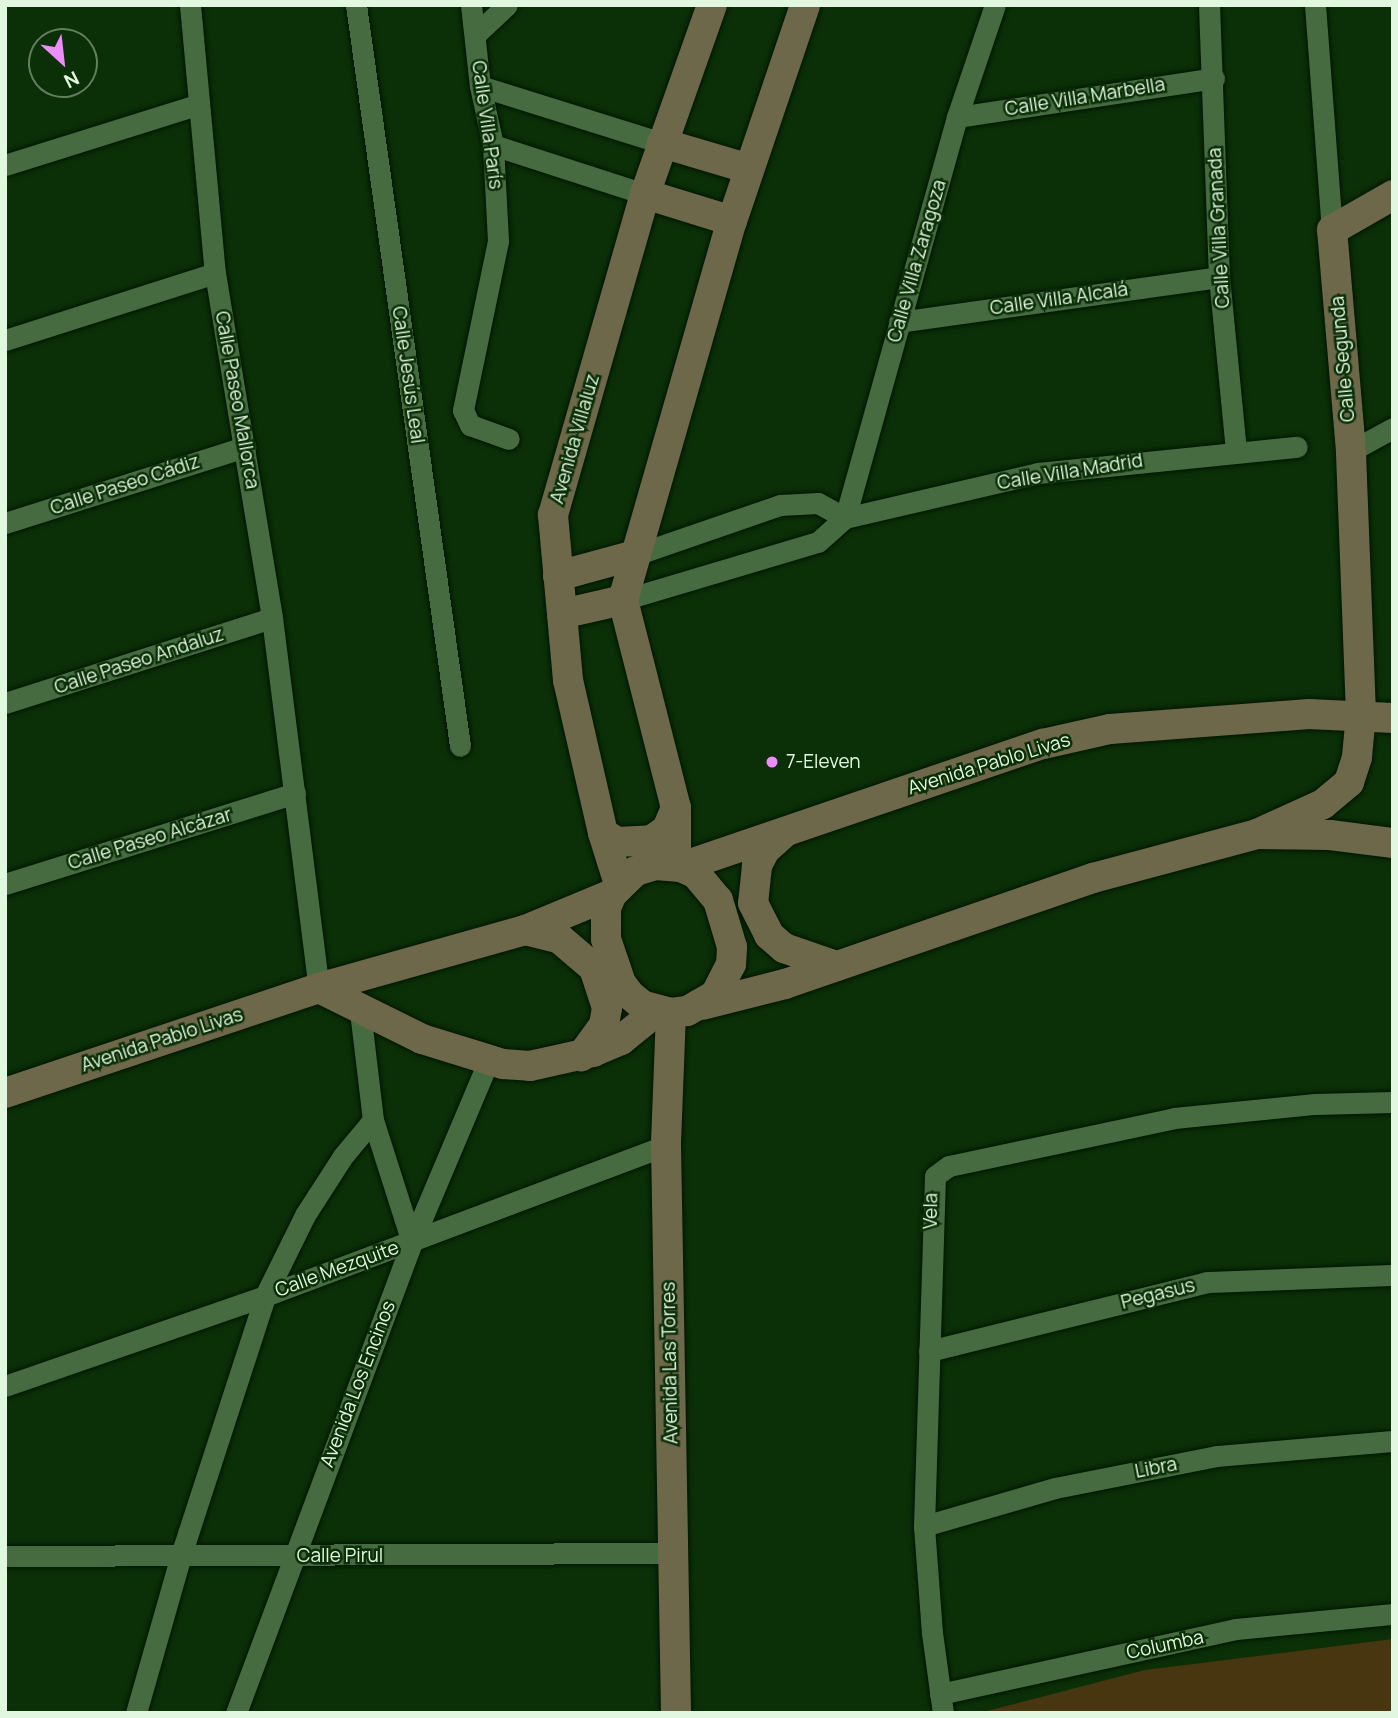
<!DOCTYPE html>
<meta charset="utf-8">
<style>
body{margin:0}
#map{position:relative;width:1398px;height:1718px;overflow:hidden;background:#0b2f07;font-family:Manrope,sans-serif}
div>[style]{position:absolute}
.green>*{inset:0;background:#483611}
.roads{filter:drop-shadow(0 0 2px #001600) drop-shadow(0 0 2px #001600)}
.street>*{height:21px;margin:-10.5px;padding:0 10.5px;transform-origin:10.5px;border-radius:10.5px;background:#466b41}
.secondary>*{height:30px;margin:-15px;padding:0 15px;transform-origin:15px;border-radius:15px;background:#6d684a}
.dots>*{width:19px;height:19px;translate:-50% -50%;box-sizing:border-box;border:4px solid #0b2f07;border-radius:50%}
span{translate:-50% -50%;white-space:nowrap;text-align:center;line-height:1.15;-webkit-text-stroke:5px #0b2f07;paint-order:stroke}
.street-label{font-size:19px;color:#e2f7df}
.poi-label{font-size:19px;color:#e2f7df}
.left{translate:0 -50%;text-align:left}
.frame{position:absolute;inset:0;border:7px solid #e2f7df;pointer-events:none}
.north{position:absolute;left:28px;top:28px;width:70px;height:70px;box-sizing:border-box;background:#0b2f07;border:2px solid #617f5d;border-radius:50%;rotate:153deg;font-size:19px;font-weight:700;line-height:28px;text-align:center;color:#e2f7df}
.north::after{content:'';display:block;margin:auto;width:24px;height:32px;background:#eb8dfb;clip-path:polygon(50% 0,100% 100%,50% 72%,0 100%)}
</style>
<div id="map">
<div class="green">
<i style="clip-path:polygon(1393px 1639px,1393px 1713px,979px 1713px,1145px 1670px)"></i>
</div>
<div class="roads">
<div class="street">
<i style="left:190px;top:5px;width:269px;rotate:84.7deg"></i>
<i style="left:215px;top:273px;width:350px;rotate:80.6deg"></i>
<i style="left:272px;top:618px;width:373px;rotate:82.8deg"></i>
<i style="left:356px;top:5px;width:748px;rotate:82.01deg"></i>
<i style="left:471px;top:5px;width:81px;rotate:83.7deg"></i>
<i style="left:480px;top:86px;width:60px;rotate:77.6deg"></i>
<i style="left:493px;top:145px;width:96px;rotate:87deg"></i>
<i style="left:498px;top:241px;width:173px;rotate:101.7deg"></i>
<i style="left:463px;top:410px;width:17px;rotate:65deg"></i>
<i style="left:470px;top:425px;width:41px;rotate:19.7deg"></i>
<i style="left:1209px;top:5px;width:272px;rotate:87.9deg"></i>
<i style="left:1219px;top:277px;width:174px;rotate:84.4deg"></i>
<i style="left:1315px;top:5px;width:226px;rotate:85.7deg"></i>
<i style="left:476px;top:34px;width:42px;rotate:-43.1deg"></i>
<i style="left:480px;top:86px;width:191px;rotate:17.4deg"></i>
<i style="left:957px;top:117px;width:260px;rotate:-8.6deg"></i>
<i style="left:493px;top:145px;width:160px;rotate:17.9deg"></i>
<i style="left:5px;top:165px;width:201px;rotate:-17.4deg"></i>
<i style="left:899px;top:322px;width:323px;rotate:-8deg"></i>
<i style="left:5px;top:340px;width:220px;rotate:-17.7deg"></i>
<i style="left:1351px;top:451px;width:48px;rotate:-28.7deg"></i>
<i style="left:845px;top:518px;width:416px;rotate:-74.4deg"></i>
<i style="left:957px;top:117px;width:118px;rotate:-71.3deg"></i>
<i style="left:5px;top:523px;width:252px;rotate:-17.6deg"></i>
<i style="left:635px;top:555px;width:153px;rotate:-19deg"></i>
<i style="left:780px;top:505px;width:38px;rotate:-3deg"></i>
<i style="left:818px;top:503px;width:31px;rotate:29deg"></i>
<i style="left:623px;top:600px;width:203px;rotate:-16.6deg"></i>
<i style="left:818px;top:542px;width:36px;rotate:-42deg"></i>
<i style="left:845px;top:518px;width:199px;rotate:-13.1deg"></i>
<i style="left:1039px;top:473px;width:259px;rotate:-5.8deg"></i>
<i style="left:5px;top:703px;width:280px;rotate:-17.7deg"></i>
<i style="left:5px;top:884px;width:304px;rotate:-17.4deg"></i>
<i style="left:360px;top:1011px;width:110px;rotate:83.2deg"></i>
<i style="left:373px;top:1120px;width:128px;rotate:72.3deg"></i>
<i style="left:929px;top:1351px;width:286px;rotate:-13.9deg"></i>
<i style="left:1207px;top:1282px;width:186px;rotate:-2.2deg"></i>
<i style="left:5px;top:1386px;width:275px;rotate:-19.1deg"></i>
<i style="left:265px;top:1296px;width:428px;rotate:-20.6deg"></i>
<i style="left:924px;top:1526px;width:136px;rotate:-16.2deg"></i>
<i style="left:1055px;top:1488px;width:165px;rotate:-11.2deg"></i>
<i style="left:1217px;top:1456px;width:177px;rotate:-4.9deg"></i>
<i style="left:5px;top:1556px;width:670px;rotate:-0.26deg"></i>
<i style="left:940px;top:1694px;width:303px;rotate:-12.4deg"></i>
<i style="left:1236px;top:1629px;width:158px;rotate:-5.5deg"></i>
<i style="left:136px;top:1713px;width:167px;rotate:-74.1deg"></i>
<i style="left:182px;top:1552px;width:269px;rotate:-72deg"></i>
<i style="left:265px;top:1296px;width:90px;rotate:-63.7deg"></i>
<i style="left:305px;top:1215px;width:70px;rotate:-57.2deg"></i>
<i style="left:343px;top:1156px;width:47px;rotate:-50.2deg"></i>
<i style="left:236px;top:1713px;width:503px;rotate:-69.51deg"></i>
<i style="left:412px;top:1242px;width:198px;rotate:-67.1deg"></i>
<i style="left:943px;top:1713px;width:81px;rotate:-97.8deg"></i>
<i style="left:932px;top:1633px;width:107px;rotate:-94.3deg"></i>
<i style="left:924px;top:1526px;width:350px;rotate:-88.2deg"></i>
<i style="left:935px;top:1176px;width:17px;rotate:-36deg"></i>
<i style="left:949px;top:1166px;width:230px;rotate:-12deg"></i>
<i style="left:1174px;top:1118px;width:142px;rotate:-5.7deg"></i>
<i style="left:1315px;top:1104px;width:78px;rotate:-1.5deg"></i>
</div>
<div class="secondary">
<i style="left:662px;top:143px;width:91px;rotate:16.6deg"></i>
<i style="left:645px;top:194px;width:91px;rotate:17.2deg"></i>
<i style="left:558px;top:576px;width:80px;rotate:-15.3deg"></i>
<i style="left:562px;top:614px;width:63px;rotate:-12.9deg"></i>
<i style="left:785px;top:832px;width:27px;rotate:138deg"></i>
<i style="left:765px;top:850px;width:18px;rotate:117deg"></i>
<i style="left:757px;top:866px;width:37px;rotate:96deg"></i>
<i style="left:753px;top:903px;width:36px;rotate:63deg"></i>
<i style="left:769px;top:935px;width:20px;rotate:41deg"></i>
<i style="left:784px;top:948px;width:55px;rotate:19.1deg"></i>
<i style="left:603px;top:833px;width:17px;rotate:33deg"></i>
<i style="left:617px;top:842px;width:35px;rotate:-3deg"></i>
<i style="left:652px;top:840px;width:19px;rotate:-36deg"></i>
<i style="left:667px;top:829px;width:23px;rotate:-67deg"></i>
<i style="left:1257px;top:834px;width:72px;rotate:-24.4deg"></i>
<i style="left:1323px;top:804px;width:34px;rotate:-40deg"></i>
<i style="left:1349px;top:782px;width:26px;rotate:-72deg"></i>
<i style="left:1357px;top:757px;width:43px;rotate:-84.7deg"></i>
<i style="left:1361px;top:714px;width:263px;rotate:-92.2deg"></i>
<i style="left:1351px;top:451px;width:222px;rotate:-94.9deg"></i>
<i style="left:1332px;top:230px;width:70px;rotate:-29.8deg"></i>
<i style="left:676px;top:865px;width:57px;rotate:-90deg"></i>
<i style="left:676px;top:808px;width:215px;rotate:-104.3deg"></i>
<i style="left:623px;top:600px;width:394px;rotate:-74deg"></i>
<i style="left:732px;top:221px;width:228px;rotate:-71.3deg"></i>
<i style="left:681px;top:867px;width:17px;rotate:25deg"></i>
<i style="left:696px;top:874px;width:34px;rotate:50deg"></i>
<i style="left:718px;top:900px;width:49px;rotate:73.4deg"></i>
<i style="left:732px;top:947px;width:17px;rotate:93deg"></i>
<i style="left:731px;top:964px;width:35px;rotate:117deg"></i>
<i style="left:715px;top:995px;width:32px;rotate:150deg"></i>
<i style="left:687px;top:1011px;width:16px;rotate:173deg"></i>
<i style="left:671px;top:1013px;width:30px;rotate:-165deg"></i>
<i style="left:642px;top:1005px;width:16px;rotate:-140deg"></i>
<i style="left:630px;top:995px;width:15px;rotate:-127deg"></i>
<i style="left:621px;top:983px;width:46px;rotate:-108.8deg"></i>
<i style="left:606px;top:939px;width:31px;rotate:-90deg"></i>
<i style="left:606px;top:908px;width:15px;rotate:-67deg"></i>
<i style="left:612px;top:894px;width:33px;rotate:-44deg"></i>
<i style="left:636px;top:871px;width:21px;rotate:-17deg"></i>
<i style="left:656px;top:865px;width:25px;rotate:5deg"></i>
<i style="left:681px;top:867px;width:382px;rotate:-18.8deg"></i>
<i style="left:1043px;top:744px;width:69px;rotate:-12.6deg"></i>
<i style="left:1110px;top:729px;width:200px;rotate:-4.3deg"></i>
<i style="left:1309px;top:714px;width:84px;rotate:2.7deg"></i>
<i style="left:619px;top:884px;width:53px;rotate:-107.4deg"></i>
<i style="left:603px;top:833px;width:157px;rotate:-102.9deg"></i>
<i style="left:568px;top:680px;width:166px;rotate:-95.2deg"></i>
<i style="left:553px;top:515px;width:334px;rotate:-74deg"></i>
<i style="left:645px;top:194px;width:201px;rotate:-70.5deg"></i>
<i style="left:525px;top:930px;width:36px;rotate:14deg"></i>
<i style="left:560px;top:939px;width:45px;rotate:40.5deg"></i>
<i style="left:594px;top:968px;width:42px;rotate:72deg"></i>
<i style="left:607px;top:1008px;width:17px;rotate:100deg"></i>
<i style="left:604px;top:1025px;width:39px;rotate:126deg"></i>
<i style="left:319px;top:988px;width:115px;rotate:26.3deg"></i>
<i style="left:422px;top:1039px;width:85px;rotate:17.2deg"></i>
<i style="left:503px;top:1064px;width:27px;rotate:4deg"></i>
<i style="left:530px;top:1066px;width:65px;rotate:-12.5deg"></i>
<i style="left:593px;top:1052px;width:30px;rotate:-23deg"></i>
<i style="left:621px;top:1040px;width:46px;rotate:-38.9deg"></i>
<i style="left:702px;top:1005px;width:86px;rotate:-14.2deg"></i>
<i style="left:785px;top:984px;width:326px;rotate:-19deg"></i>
<i style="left:1093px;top:878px;width:170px;rotate:-15deg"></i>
<i style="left:1257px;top:834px;width:73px;rotate:0.8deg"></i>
<i style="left:1330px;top:835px;width:64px;rotate:7.2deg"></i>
<i style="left:671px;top:1013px;width:132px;rotate:92.2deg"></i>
<i style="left:666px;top:1145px;width:568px;rotate:88.99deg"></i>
<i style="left:5px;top:1093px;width:331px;rotate:-18.5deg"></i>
<i style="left:319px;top:988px;width:214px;rotate:-15.7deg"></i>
<i style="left:525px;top:930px;width:94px;rotate:-22.5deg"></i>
</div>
</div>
<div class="dots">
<i style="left:772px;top:762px;background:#eb8dfb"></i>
</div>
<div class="street-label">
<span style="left:1085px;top:97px;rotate:-9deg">Calle Villa Marbella</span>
<span style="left:487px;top:125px;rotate:82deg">Calle Villa París</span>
<span style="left:1219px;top:228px;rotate:-93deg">Calle Villa Granada</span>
<span style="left:917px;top:261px;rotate:-74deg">Calle Villa Zaragoza</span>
<span style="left:1059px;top:299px;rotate:-8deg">Calle Villa Alcalá</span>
<span style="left:1343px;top:359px;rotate:-95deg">Calle Segunda</span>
<span style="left:408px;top:375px;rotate:82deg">Calle Jesús Leal</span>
<span style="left:237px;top:400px;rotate:80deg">Calle Paseo Mallorca</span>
<span style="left:575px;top:439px;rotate:-74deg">Avenida Villaluz</span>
<span style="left:1070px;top:472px;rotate:-9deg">Calle Villa Madrid</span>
<span style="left:125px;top:485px;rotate:-18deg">Calle Paseo Cádiz</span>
<span style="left:139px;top:661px;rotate:-18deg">Calle Paseo Andaluz</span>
<span style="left:989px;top:764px;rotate:-17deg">Avenida Pablo Livas</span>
<span style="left:150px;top:839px;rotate:-17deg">Calle Paseo Alcázar</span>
<span style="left:162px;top:1040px;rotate:-18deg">Avenida Pablo Livas</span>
<span style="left:931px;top:1211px;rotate:-89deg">Vela</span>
<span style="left:337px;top:1269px;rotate:-20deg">Calle Mezquite</span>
<span style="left:1158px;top:1294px;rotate:-14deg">Pegasus</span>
<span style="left:670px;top:1363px;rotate:-91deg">Avenida Las Torres</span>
<span style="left:358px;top:1384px;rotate:-69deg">Avenida Los Encinos</span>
<span style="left:1156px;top:1468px;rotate:-11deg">Libra</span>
<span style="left:340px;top:1556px">Calle Pirul</span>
<span style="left:1165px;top:1645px;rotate:-12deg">Columba</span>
</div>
<div class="poi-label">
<span class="left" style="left:786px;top:762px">7-Eleven</span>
</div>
<div class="frame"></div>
<div class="north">N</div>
</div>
